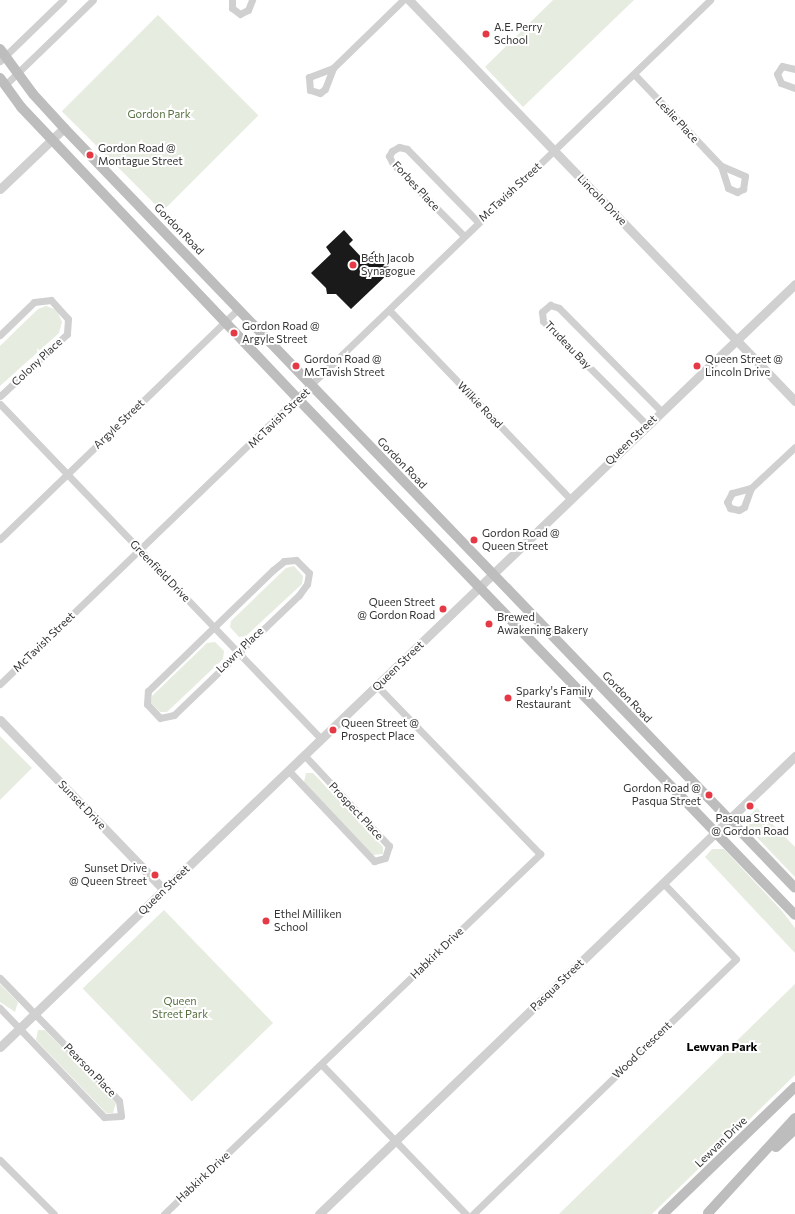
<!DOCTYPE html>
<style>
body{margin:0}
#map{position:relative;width:795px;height:1214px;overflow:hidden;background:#fff;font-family:Commissioner,sans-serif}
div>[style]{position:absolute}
.green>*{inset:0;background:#e6ecdf;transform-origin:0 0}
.building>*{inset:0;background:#1a1a1a}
.minor>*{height:7px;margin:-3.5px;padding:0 3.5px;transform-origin:3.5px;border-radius:3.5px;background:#d0d0d0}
.tertiary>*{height:9px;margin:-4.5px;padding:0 4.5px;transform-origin:4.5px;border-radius:4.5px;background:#d0d0d0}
.secondary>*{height:10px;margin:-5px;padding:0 5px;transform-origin:5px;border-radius:5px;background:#bdbdbd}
.dots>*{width:11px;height:11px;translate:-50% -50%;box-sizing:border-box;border:2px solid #fff;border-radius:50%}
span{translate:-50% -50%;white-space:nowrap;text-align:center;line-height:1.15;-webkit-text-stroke:4px #fff;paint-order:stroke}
.poi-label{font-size:11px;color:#333}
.left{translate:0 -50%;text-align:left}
.right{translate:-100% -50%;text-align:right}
.park-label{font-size:11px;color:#56703f}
.street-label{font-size:11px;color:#333}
.neighbourhood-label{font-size:12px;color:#000;font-weight:700}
</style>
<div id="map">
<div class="green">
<i style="clip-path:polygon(553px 0,634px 0,523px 107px,485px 67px)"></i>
<i style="left:158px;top:15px;width:142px;height:136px;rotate:45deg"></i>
<i style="clip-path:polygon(46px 306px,57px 310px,62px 322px,59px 333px,0 386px,0 346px,38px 309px)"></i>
<i style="clip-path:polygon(294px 566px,303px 576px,302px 584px,246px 636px,239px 637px,230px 627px,231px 621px,286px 568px)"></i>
<i style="clip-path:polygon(215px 642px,224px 651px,223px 659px,167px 712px,160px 712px,151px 703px,152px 696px,207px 643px)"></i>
<i style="clip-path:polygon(0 736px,32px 768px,0 800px)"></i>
<i style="clip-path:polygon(306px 773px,313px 773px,383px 847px,383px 854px,373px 855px,304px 782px)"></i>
<i style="clip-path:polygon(757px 808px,795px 847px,795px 877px,747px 827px,747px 818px)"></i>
<i style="clip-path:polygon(712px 849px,724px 849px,782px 911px,795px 928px,795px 953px,705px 857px)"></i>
<i style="left:164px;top:910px;width:157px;height:113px;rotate:46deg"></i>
<i style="clip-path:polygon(0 984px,18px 1002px,15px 1012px,0 1002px)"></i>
<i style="clip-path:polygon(795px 984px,795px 1075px,652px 1214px,559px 1214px)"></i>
<i style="clip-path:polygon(38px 1030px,45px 1030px,116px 1103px,113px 1113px,106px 1113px,36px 1040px)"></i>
</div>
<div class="building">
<i style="clip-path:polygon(344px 230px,353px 240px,349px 244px,364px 260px,374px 251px,392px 270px,351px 309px,336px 294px,327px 294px,326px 288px,311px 273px,331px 254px,326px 247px)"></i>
</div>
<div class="minor">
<i style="left:232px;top:0;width:8px;rotate:90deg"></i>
<i style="left:232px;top:8px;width:10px;rotate:37deg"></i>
<i style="left:240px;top:14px;width:9px;rotate:-27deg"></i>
<i style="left:248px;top:10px;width:11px;rotate:-68deg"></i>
<i style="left:0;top:61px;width:88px;rotate:-44.1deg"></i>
<i style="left:333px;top:68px;width:26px;rotate:159deg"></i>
<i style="left:309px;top:77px;width:13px;rotate:86deg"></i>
<i style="left:310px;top:90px;width:10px;rotate:17deg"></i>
<i style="left:320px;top:93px;width:6px;rotate:-39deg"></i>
<i style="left:325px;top:89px;width:22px;rotate:-69deg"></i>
<i style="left:333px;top:68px;width:98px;rotate:-44.2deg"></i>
<i style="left:795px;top:69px;width:13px;rotate:-167deg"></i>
<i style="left:782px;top:66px;width:9px;rotate:122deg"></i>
<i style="left:777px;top:74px;width:10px;rotate:66deg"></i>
<i style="left:781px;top:83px;width:15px;rotate:20deg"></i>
<i style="left:634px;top:74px;width:127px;rotate:46.6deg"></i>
<i style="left:721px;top:166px;width:23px;rotate:72deg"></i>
<i style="left:728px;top:188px;width:10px;rotate:24deg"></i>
<i style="left:737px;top:192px;width:7px;rotate:-27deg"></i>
<i style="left:743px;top:189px;width:13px;rotate:-81deg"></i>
<i style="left:745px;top:176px;width:26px;rotate:-157deg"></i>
<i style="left:5px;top:85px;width:122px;rotate:-44deg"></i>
<i style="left:464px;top:236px;width:101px;rotate:-134.6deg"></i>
<i style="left:393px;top:164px;width:9px;rotate:-117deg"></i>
<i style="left:389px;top:156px;width:6px;rotate:-59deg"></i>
<i style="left:392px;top:151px;width:8px;rotate:-30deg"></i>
<i style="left:399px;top:147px;width:8px;rotate:14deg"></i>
<i style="left:407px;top:149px;width:102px;rotate:45.8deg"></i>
<i style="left:390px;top:311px;width:260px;rotate:46.2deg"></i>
<i style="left:0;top:335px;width:47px;rotate:-44.1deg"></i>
<i style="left:34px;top:302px;width:17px;rotate:-7deg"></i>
<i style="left:51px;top:300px;width:25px;rotate:48deg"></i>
<i style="left:68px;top:319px;width:15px;rotate:94deg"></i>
<i style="left:67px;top:334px;width:91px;rotate:137.2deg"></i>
<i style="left:0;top:404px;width:464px;rotate:46.2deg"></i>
<i style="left:647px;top:425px;width:147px;rotate:-135deg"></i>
<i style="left:543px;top:321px;width:9px;rotate:-96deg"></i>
<i style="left:542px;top:312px;width:11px;rotate:-41deg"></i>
<i style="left:550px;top:305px;width:9px;rotate:18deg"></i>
<i style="left:559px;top:308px;width:145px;rotate:45.3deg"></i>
<i style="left:751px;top:488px;width:20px;rotate:165deg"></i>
<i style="left:732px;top:493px;width:10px;rotate:119deg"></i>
<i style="left:727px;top:502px;width:7px;rotate:63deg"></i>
<i style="left:730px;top:508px;width:9px;rotate:13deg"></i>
<i style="left:739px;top:510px;width:6px;rotate:-31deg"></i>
<i style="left:744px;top:507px;width:20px;rotate:-70deg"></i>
<i style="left:751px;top:488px;width:60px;rotate:-43deg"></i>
<i style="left:0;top:539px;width:331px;rotate:-44deg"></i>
<i style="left:296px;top:560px;width:18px;rotate:45deg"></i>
<i style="left:309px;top:573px;width:11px;rotate:100deg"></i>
<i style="left:307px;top:584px;width:14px;rotate:126deg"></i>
<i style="left:299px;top:595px;width:173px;rotate:136.2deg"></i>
<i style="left:174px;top:715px;width:14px;rotate:168deg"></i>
<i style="left:160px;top:718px;width:19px;rotate:-133deg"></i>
<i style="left:147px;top:704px;width:13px;rotate:-86deg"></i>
<i style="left:148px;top:691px;width:174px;rotate:-44.1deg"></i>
<i style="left:273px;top:570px;width:14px;rotate:-39deg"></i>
<i style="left:284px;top:561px;width:12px;rotate:-5deg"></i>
<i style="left:0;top:684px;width:986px;rotate:-43.93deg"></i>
<i style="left:289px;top:771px;width:124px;rotate:46.6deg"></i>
<i style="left:374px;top:861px;width:11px;rotate:-15deg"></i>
<i style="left:385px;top:858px;width:13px;rotate:-72deg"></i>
<i style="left:389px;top:846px;width:125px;rotate:-133deg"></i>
<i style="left:0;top:978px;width:171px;rotate:45.9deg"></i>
<i style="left:119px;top:1101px;width:15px;rotate:82deg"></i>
<i style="left:121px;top:1116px;width:17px;rotate:177deg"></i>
<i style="left:104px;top:1117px;width:151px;rotate:-133.7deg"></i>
<i style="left:322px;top:1065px;width:207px;rotate:46deg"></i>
<i style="left:0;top:1160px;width:76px;rotate:45deg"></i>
<i style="left:164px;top:1214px;width:521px;rotate:-43.75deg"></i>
<i style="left:540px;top:854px;width:234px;rotate:-134.1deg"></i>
<i style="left:473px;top:1214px;width:366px;rotate:-44.1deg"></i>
<i style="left:736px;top:959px;width:105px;rotate:-133.8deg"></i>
</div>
<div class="tertiary">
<i style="left:409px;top:0;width:557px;rotate:46.09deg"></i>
<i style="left:0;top:189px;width:88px;rotate:-43.6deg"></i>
<i style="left:0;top:720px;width:236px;rotate:46deg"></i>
<i style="left:0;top:1047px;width:1102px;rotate:-43.82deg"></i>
<i style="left:319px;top:1214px;width:661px;rotate:-43.9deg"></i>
</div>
<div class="secondary">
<i style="left:0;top:49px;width:56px;rotate:53.7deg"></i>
<i style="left:33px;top:94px;width:46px;rotate:47.6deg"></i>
<i style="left:64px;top:128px;width:1054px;rotate:46.11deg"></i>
<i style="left:0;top:78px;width:36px;rotate:54deg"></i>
<i style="left:21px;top:107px;width:402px;rotate:46.5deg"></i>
<i style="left:298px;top:399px;width:716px;rotate:46.07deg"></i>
<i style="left:776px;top:1147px;width:26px;rotate:-43deg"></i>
<i style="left:708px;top:1213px;width:129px;rotate:-47.5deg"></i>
<i style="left:663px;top:1214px;width:183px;rotate:-43.9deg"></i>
</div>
<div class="dots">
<i style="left:486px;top:34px;background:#e63946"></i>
<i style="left:90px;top:155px;background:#e63946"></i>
<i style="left:353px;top:265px;background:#e63946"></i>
<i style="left:234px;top:333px;background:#e63946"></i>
<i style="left:296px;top:366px;background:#e63946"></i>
<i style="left:697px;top:366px;background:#e63946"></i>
<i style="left:474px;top:540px;background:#e63946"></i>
<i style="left:443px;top:609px;background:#e63946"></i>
<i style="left:489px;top:624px;background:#e63946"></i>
<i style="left:508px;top:698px;background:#e63946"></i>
<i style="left:333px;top:730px;background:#e63946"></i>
<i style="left:709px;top:795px;background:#e63946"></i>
<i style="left:750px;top:806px;background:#e63946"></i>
<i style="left:155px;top:875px;background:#e63946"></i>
<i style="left:266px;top:921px;background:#e63946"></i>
</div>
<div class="poi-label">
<span class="left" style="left:494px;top:34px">A.E. Perry<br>School</span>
<span class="left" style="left:98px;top:155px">Gordon Road @<br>Montague Street</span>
<span class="left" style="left:361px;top:265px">Beth Jacob<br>Synagogue</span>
<span class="left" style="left:242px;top:333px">Gordon Road @<br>Argyle Street</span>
<span class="left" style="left:304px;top:366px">Gordon Road @<br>McTavish Street</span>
<span class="left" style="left:705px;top:366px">Queen Street @<br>Lincoln Drive</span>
<span class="left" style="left:482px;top:540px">Gordon Road @<br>Queen Street</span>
<span class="right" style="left:435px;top:609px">Queen Street<br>@ Gordon Road</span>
<span class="left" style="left:497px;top:624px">Brewed<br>Awakening Bakery</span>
<span class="left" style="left:516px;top:698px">Sparky's Family<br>Restaurant</span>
<span class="left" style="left:341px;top:730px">Queen Street @<br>Prospect Place</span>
<span class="right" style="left:701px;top:795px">Gordon Road @<br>Pasqua Street</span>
<span style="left:750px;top:825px">Pasqua Street<br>@ Gordon Road</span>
<span class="right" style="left:147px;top:875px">Sunset Drive<br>@ Queen Street</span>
<span class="left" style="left:274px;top:921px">Ethel Milliken<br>School</span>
</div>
<div class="park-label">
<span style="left:159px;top:114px">Gordon Park</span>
<span style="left:180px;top:1008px">Queen<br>Street Park</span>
</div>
<div class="street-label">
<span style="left:677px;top:120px;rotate:47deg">Leslie Place</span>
<span style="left:416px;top:186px;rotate:47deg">Forbes Place</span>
<span style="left:510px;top:192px;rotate:-43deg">McTavish Street</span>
<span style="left:602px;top:200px;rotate:46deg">Lincoln Drive</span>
<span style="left:179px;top:229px;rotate:46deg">Gordon Road</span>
<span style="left:568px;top:345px;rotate:46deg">Trudeau Bay</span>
<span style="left:37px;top:362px;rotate:-43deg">Colony Place</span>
<span style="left:480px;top:405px;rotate:46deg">Wilkie Road</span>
<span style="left:279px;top:418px;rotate:-44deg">McTavish Street</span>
<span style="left:119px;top:424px;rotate:-44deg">Argyle Street</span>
<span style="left:631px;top:440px;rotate:-44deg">Queen Street</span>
<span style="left:402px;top:463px;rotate:46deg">Gordon Road</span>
<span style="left:160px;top:571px;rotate:46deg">Greenfield Drive</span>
<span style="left:44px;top:642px;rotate:-44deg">McTavish Street</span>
<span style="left:240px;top:650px;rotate:-44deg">Lowry Place</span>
<span style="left:398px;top:666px;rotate:-44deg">Queen Street</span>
<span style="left:627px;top:697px;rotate:46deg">Gordon Road</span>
<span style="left:82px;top:805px;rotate:46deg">Sunset Drive</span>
<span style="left:356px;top:811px;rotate:47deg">Prospect Place</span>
<span style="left:164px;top:890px;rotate:-44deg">Queen Street</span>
<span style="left:437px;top:953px;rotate:-44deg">Habkirk Drive</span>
<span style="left:557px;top:985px;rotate:-44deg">Pasqua Street</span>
<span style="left:642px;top:1050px;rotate:-44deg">Wood Crescent</span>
<span style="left:90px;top:1070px;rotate:46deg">Pearson Place</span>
<span style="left:721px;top:1142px;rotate:-44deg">Lewvan Drive</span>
<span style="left:203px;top:1177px;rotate:-43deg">Habkirk Drive</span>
</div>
<div class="neighbourhood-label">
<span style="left:722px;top:1047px">Lewvan Park</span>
</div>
</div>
